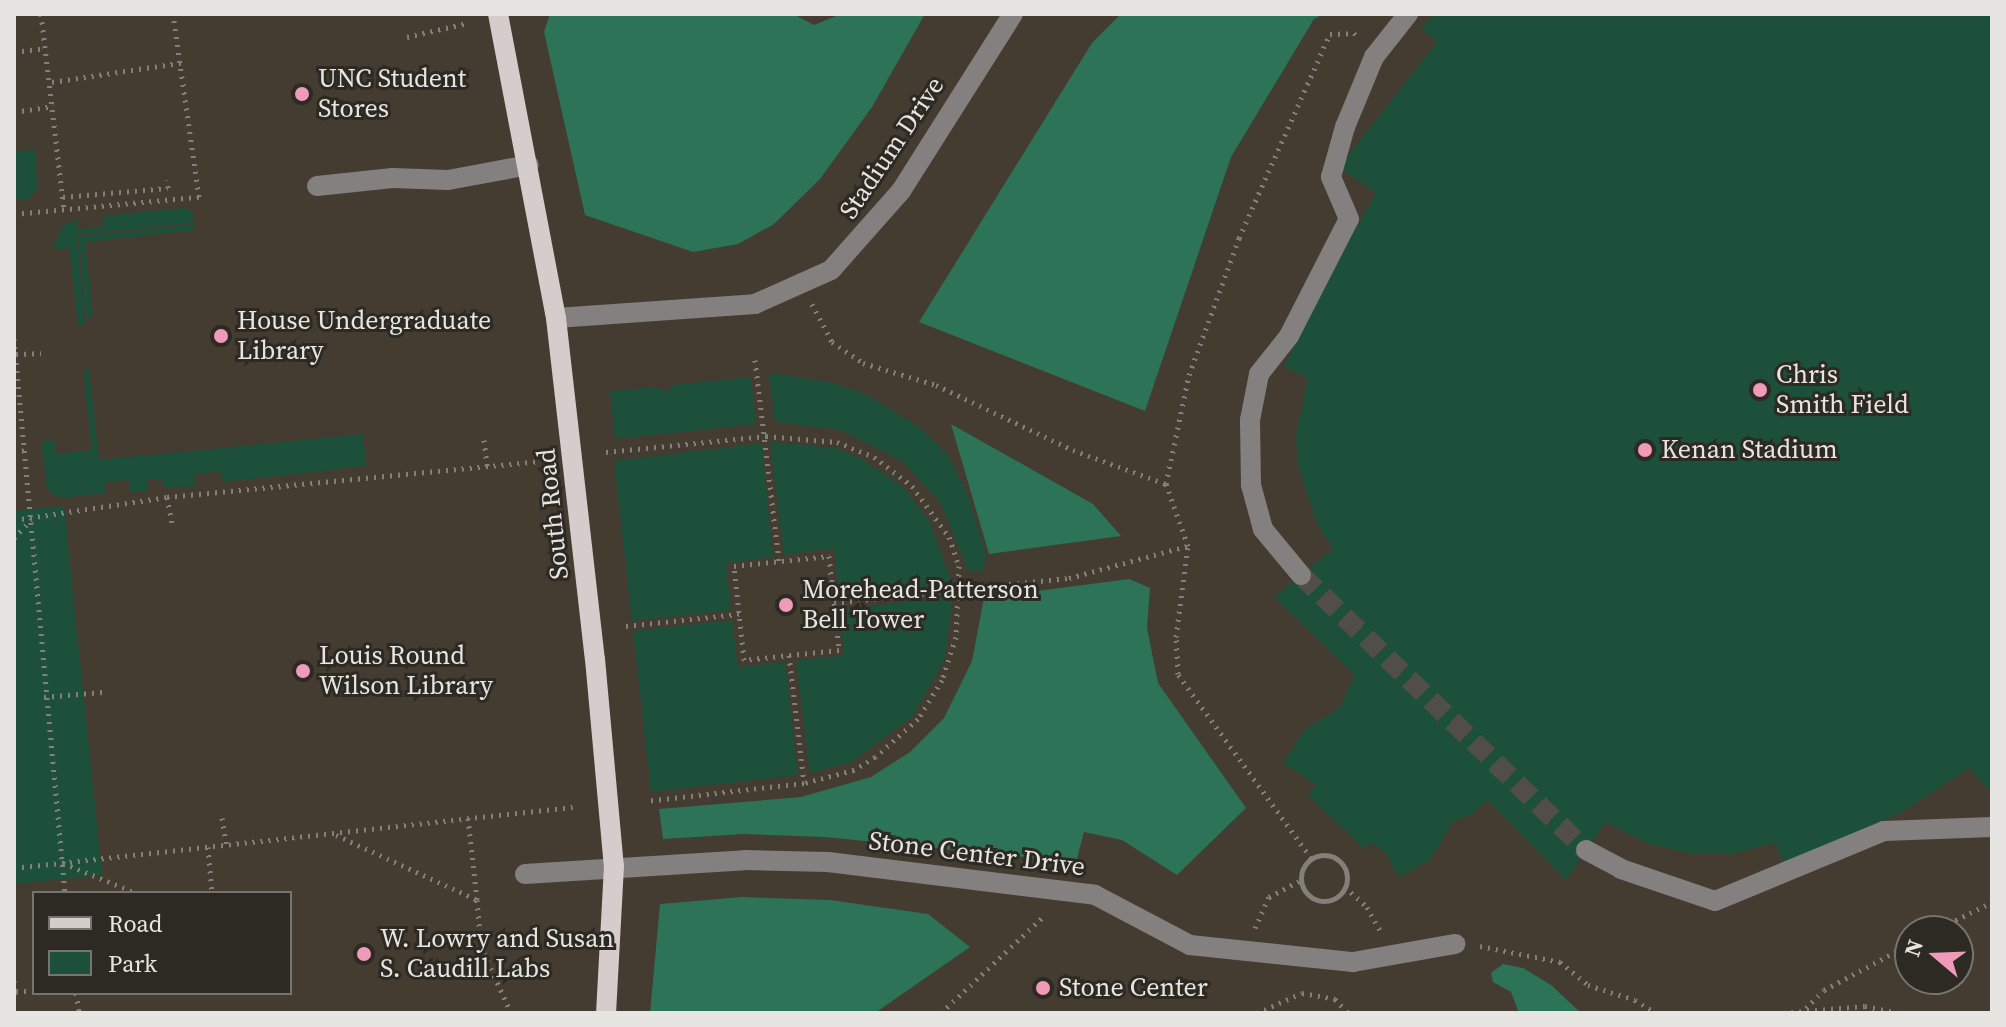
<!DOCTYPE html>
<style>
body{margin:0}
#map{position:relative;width:2006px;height:1027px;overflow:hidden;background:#37332c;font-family:"Source Serif 4",serif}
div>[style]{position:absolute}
.built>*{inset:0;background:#443c30}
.green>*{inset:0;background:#1c503b}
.forest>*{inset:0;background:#2c7357}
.minor-tunnel>*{height:20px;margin-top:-10px;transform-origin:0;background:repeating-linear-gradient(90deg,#514e47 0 20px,transparent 0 30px)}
.path>*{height:5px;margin-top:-2.5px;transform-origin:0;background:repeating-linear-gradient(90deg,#837f7a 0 2px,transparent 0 8px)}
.path>.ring{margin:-2.5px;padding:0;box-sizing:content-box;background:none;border:5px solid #837f7a;border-radius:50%}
.minor>*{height:20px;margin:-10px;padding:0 10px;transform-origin:10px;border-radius:10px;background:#848080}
.major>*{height:20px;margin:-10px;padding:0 10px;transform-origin:10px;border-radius:10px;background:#d5cccc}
.dots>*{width:22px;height:22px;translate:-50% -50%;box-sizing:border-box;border:4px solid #2d2923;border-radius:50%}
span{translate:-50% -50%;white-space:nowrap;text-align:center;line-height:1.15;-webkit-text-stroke:6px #2d2923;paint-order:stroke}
.poi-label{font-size:26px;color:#e7e5e1}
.left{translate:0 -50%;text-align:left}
.street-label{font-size:26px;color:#e7e5e1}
.frame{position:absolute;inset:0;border:16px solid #e7e5e1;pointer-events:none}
.legend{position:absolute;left:32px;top:891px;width:260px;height:104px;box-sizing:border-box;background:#2d2923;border:2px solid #77746f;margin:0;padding:10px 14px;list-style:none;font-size:24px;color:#e7e5e1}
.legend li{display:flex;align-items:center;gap:16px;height:40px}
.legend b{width:40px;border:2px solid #77746f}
.north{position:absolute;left:1894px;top:915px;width:80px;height:80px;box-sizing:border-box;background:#2d2923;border:2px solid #77746f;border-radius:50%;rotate:289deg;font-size:22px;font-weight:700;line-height:32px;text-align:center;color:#e7e5e1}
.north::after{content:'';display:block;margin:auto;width:28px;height:36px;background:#ef9ab8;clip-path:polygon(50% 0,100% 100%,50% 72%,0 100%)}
</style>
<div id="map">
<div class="built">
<i style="clip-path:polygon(evenodd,14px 14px,1992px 14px,1992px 1013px,14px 1013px,14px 14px,34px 893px,290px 893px,290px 993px,34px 993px,34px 893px,14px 14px,1910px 931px,1958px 931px,1958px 979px,1910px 979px,1910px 931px)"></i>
</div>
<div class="green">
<i style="clip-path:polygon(1435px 14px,1992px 14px,1992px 794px,1969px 768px,1907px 809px,1788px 870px,1775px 843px,1735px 853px,1688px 853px,1646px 843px,1606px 822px,1566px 880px,1487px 800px,1473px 814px,1453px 821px,1429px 861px,1398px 877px,1386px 853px,1371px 842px,1364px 849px,1308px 795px,1316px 785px,1283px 763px,1305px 729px,1339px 708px,1355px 675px,1274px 597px,1333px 549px,1317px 524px,1298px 465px,1296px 434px,1308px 378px,1284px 367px,1311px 307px,1376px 193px,1339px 167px,1437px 42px,1421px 28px)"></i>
<i style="clip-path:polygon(36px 150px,37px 190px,28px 199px,14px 200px,14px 151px)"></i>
<i style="clip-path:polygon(183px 208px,192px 211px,194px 222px,77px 235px,85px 324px,78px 325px,69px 248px,53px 249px,62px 226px,77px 219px,78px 230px,103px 226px,103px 216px)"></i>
<i style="clip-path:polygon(194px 224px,195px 230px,85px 242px,93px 316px,86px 317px,79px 237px)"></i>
<i style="clip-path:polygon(83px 370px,89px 370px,99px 460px,363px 434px,366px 466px,222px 482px,221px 471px,195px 474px,196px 486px,164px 488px,162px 479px,147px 479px,148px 491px,130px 492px,129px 480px,106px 482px,106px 493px,59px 498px,47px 489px,41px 441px,54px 440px,56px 454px,92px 450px)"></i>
<i style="clip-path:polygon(769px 373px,830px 382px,868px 395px,922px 429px,949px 457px,968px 495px,986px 555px,983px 571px,969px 572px,940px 502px,902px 461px,841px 430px,775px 422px)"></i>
<i style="clip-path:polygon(751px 377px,756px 424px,615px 439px,610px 391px,656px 387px,666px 392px,673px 385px)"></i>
<i style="clip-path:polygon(770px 442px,836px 448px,860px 458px,902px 486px,929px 520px,952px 583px,839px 596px,834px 548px,784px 555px)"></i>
<i style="clip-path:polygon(762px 443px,773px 557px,726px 563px,731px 610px,632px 621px,614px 461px)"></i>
<i style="clip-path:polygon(64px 506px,102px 875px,14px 884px,14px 511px)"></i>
<i style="clip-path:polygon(953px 596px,945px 658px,913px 716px,852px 762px,810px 773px,796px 661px,844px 655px,840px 610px)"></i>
<i style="clip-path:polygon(732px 620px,738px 667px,785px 662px,798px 775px,651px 792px,633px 631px)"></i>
</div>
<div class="forest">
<i style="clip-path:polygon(550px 14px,793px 14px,814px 25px,841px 14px,925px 14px,872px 107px,820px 179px,774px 224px,738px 244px,693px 252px,585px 215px,544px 32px)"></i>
<i style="clip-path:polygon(1121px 14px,1324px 14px,1314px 19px,1231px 157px,1145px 411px,919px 322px,1092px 43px)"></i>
<i style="clip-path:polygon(951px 424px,1093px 504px,1121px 536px,989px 554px)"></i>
<i style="clip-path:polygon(1129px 579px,1150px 588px,1147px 628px,1158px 683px,1246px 808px,1177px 875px,1122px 840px,1084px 832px,1076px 862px,825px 837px,744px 834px,663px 839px,659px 809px,801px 797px,871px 777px,910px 752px,944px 718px,972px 661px,984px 598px)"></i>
<i style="clip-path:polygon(742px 897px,830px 900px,928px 914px,970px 947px,875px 1013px,650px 1013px,660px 904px)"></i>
<i style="clip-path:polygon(1503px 964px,1523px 968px,1551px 985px,1581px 1013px,1519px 1013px,1511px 992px,1493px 982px,1491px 973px)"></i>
</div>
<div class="minor-tunnel">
<i style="left:1301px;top:575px;width:396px;rotate:44deg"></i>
</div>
<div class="path">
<i style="left:41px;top:14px;width:197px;rotate:83.3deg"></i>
<i style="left:407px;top:37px;width:62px;rotate:-13.1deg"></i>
<i style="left:14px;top:52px;width:32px;rotate:-7deg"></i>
<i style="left:52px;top:82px;width:135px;rotate:-8.5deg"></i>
<i style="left:14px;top:112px;width:40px;rotate:-8.5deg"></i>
<i style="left:63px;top:197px;width:105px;rotate:-4.9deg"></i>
<i style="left:168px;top:188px;width:8px;rotate:-97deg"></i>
<i style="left:14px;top:214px;width:186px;rotate:-5.3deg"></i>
<i style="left:199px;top:197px;width:185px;rotate:-98.1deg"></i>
<i style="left:812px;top:304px;width:43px;rotate:62.2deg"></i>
<i style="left:832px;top:342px;width:37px;rotate:34deg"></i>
<i style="left:863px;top:363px;width:76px;rotate:16.8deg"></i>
<i style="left:936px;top:385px;width:152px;rotate:25.4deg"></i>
<i style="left:1073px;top:450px;width:99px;rotate:20.1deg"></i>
<i style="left:14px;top:339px;width:556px;rotate:84.74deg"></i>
<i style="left:16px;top:354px;width:25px;rotate:-2deg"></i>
<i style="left:755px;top:360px;width:202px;rotate:83.2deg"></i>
<i style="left:484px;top:440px;width:26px;rotate:83deg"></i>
<i style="left:14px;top:452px;width:11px;rotate:-10deg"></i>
<i style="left:606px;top:452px;width:161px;rotate:-5.7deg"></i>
<i style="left:766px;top:436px;width:71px;rotate:4.8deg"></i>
<i style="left:837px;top:442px;width:40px;rotate:22deg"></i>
<i style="left:874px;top:457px;width:48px;rotate:37.3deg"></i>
<i style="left:912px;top:486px;width:63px;rotate:54deg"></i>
<i style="left:949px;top:537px;width:31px;rotate:71deg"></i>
<i style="left:959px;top:566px;width:71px;rotate:92.4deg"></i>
<i style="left:956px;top:637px;width:45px;rotate:108deg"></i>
<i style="left:942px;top:680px;width:46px;rotate:121.6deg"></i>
<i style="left:918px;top:719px;width:57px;rotate:138.5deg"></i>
<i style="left:875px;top:757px;width:25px;rotate:148deg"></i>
<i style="left:854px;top:770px;width:52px;rotate:165.4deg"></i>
<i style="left:804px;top:783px;width:159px;rotate:173.5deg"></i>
<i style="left:167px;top:497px;width:26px;rotate:79deg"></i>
<i style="left:14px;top:520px;width:155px;rotate:-8.5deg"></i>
<i style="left:167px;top:497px;width:373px;rotate:-5.5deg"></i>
<i style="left:14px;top:538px;width:25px;rotate:-47deg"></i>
<i style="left:829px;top:556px;width:95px;rotate:83.9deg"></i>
<i style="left:839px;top:650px;width:96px;rotate:174deg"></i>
<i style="left:744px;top:660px;width:95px;rotate:-96.1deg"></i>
<i style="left:734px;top:566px;width:96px;rotate:-6deg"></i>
<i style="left:834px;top:603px;width:236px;rotate:-6.1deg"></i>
<i style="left:1069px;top:578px;width:123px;rotate:-15.1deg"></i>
<i style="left:626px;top:626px;width:114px;rotate:-6.1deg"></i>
<i style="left:789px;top:655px;width:129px;rotate:83.3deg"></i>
<i style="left:44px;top:697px;width:59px;rotate:-4.8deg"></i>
<i style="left:222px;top:818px;width:26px;rotate:81deg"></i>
<i style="left:468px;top:818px;width:82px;rotate:83.7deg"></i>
<i style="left:336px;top:835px;width:155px;rotate:24.7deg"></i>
<i style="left:477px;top:900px;width:46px;rotate:85deg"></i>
<i style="left:481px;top:946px;width:73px;rotate:65.9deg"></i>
<i style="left:208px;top:847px;width:46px;rotate:85deg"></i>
<i class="ring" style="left:1301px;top:855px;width:41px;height:41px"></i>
<i style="left:1311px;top:858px;width:227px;rotate:-125.9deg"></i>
<i style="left:1178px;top:674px;width:37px;rotate:-93deg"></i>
<i style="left:1176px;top:637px;width:92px;rotate:-82.5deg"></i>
<i style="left:1188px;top:546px;width:66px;rotate:-109.5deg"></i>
<i style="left:1166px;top:484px;width:111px;rotate:-78.1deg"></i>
<i style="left:1189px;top:375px;width:146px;rotate:-69.9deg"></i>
<i style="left:1239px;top:238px;width:223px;rotate:-66deg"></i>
<i style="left:1330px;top:34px;width:24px;rotate:-2deg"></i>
<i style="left:1354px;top:33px;width:6px;rotate:51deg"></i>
<i style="left:63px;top:863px;width:79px;rotate:22.3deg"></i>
<i style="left:14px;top:868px;width:562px;rotate:-6.23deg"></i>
<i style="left:1345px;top:887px;width:30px;rotate:42deg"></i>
<i style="left:1367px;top:907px;width:29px;rotate:61deg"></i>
<i style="left:1255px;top:928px;width:34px;rotate:-66deg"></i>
<i style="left:1269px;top:897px;width:36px;rotate:-28deg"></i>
<i style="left:1934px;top:931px;width:65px;rotate:-26.6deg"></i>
<i style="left:1480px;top:946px;width:82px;rotate:11.3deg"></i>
<i style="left:1560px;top:962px;width:36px;rotate:39deg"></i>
<i style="left:1588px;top:985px;width:49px;rotate:17.7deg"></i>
<i style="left:1635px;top:1000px;width:25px;rotate:32deg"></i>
<i style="left:14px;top:981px;width:11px;rotate:80deg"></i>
<i style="left:16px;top:992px;width:18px;rotate:-6deg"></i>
<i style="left:76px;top:993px;width:20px;rotate:81deg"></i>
<i style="left:1806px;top:1008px;width:25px;rotate:-45deg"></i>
<i style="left:1824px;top:990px;width:98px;rotate:-28.1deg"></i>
<i style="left:941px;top:1013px;width:143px;rotate:-43.3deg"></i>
<i style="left:1257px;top:1013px;width:49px;rotate:-24deg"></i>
<i style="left:1302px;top:993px;width:34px;rotate:10deg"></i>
<i style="left:1335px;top:999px;width:19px;rotate:47deg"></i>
<i style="left:1783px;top:1013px;width:82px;rotate:-4.9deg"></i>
<i style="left:1865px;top:1006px;width:34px;rotate:12deg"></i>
</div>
<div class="minor">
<i style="left:317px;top:186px;width:76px;rotate:-6deg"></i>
<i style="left:393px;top:178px;width:55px;rotate:2.1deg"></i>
<i style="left:448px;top:180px;width:82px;rotate:-10.5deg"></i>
<i style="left:556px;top:318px;width:199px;rotate:-4deg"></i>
<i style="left:755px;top:304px;width:83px;rotate:-24.1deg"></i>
<i style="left:831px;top:270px;width:106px;rotate:-48.5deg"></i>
<i style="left:901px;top:191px;width:209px;rotate:-57.7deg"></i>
<i style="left:1301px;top:575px;width:60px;rotate:-129.6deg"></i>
<i style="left:1263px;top:529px;width:46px;rotate:-105.3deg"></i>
<i style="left:1251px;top:485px;width:65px;rotate:-90.9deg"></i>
<i style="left:1250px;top:420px;width:47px;rotate:-78.9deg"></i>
<i style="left:1259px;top:374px;width:48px;rotate:-51.7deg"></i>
<i style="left:1289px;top:336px;width:131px;rotate:-62.9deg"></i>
<i style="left:1349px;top:219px;width:46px;rotate:-113.2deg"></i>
<i style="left:1331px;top:177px;width:52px;rotate:-74.4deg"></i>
<i style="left:1345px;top:127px;width:76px;rotate:-67.5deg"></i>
<i style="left:1374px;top:57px;width:55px;rotate:-51.7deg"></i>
<i style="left:1586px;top:850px;width:40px;rotate:28deg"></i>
<i style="left:1621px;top:869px;width:99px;rotate:18.8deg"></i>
<i style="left:1715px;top:901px;width:183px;rotate:-22.5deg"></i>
<i style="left:1884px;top:831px;width:108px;rotate:-2.1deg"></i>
<i style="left:525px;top:874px;width:220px;rotate:-3.6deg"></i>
<i style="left:745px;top:860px;width:83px;rotate:1.4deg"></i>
<i style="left:828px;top:862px;width:269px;rotate:7deg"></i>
<i style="left:1095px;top:895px;width:107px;rotate:27.8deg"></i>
<i style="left:1190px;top:945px;width:164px;rotate:6deg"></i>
<i style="left:1353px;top:962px;width:104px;rotate:-10deg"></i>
</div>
<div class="major">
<i style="left:498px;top:14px;width:309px;rotate:79.2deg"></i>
<i style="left:556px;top:318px;width:343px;rotate:83.5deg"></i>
<i style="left:595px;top:659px;width:208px;rotate:84.8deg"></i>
<i style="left:614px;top:866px;width:147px;rotate:93.1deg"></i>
</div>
<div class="dots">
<i style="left:302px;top:94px;background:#ef9ab8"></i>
<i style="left:221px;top:336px;background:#ef9ab8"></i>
<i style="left:1760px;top:390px;background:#ef9ab8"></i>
<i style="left:1645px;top:450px;background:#ef9ab8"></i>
<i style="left:786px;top:605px;background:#ef9ab8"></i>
<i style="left:303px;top:671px;background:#ef9ab8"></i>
<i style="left:364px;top:954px;background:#ef9ab8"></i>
<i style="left:1043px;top:988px;background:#ef9ab8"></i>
</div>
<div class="poi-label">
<span class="left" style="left:318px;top:94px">UNC Student<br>Stores</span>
<span class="left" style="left:237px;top:336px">House Undergraduate<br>Library</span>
<span class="left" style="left:1776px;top:390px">Chris<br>Smith Field</span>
<span class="left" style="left:1661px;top:450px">Kenan Stadium</span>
<span class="left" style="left:802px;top:605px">Morehead-Patterson<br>Bell Tower</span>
<span class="left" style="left:319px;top:671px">Louis Round<br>Wilson Library</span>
<span class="left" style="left:380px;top:954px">W. Lowry and Susan<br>S. Caudill Labs</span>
<span class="left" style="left:1059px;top:988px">Stone Center</span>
</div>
<div class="street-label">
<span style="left:892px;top:148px;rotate:-56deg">Stadium Drive</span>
<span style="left:553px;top:514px;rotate:-96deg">South Road</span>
<span style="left:977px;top:854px;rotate:7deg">Stone Center Drive</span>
</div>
<div class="frame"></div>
<ul class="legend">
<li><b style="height:10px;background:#d5cccc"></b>Road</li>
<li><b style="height:22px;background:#1c503b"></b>Park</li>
</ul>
<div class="north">N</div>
</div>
